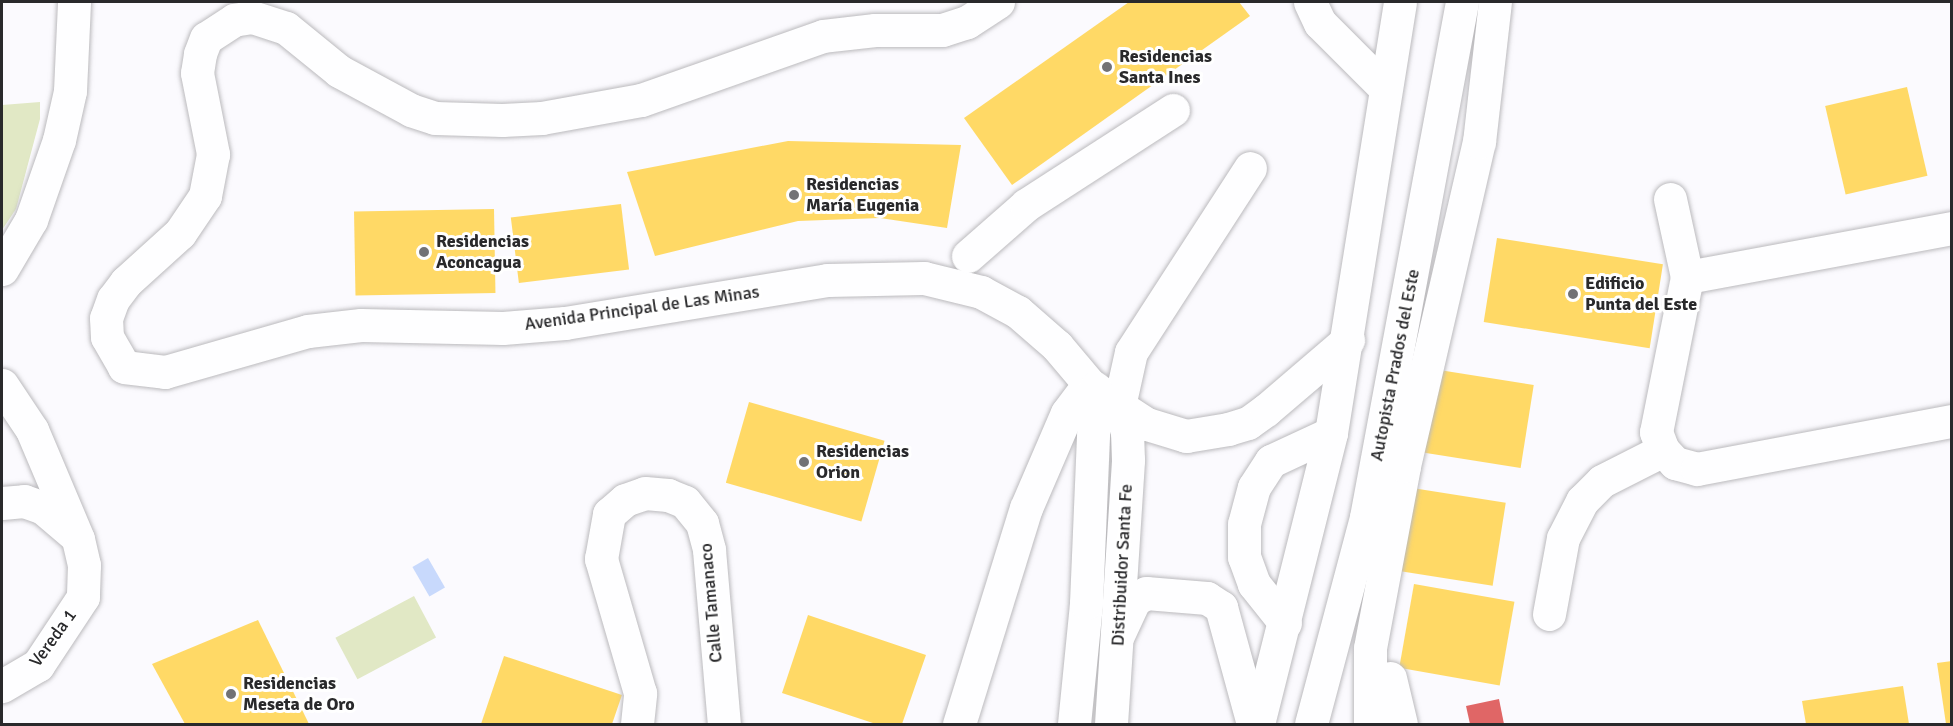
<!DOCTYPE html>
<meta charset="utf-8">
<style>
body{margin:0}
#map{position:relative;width:1953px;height:726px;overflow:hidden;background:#fbfafe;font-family:Signika,sans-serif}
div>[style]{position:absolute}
.green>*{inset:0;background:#e1e8c5;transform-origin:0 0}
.water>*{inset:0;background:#c8d9fc;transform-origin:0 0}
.homes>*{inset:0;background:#ffd966;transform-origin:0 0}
.shops>*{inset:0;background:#e06666}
.roads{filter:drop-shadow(0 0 2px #bbbabd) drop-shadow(0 0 2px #bbbabd)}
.minor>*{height:33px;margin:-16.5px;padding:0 16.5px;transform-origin:16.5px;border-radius:16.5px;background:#fefeff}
.highway>*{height:33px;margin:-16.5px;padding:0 16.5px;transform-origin:16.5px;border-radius:16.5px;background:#fefeff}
.dots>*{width:16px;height:16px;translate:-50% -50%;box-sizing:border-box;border:3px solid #fff;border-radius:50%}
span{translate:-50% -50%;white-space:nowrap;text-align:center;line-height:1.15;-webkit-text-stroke:6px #fff;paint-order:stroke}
.poi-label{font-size:18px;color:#29292b;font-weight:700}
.left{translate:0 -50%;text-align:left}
.street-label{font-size:18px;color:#29292b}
.frame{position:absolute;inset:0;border:3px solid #29292b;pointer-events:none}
</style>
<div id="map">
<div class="green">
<i style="clip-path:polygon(40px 102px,40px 119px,16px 209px,2px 230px,2px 105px)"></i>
<i style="left:414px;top:596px;width:47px;height:89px;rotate:62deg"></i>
</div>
<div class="water">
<i style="left:428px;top:558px;width:34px;height:18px;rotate:60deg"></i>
</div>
<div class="homes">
<i style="clip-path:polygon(1129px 2px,1239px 2px,1250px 16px,1012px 185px,964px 118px)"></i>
<i style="left:1907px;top:87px;width:91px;height:84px;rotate:77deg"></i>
<i style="clip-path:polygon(788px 141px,961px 145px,947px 228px,880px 218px,798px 221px,655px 256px,627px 172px)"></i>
<i style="left:621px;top:204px;width:66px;height:111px;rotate:83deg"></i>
<i style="left:494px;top:209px;width:84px;height:140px;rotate:89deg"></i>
<i style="left:1497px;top:238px;width:168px;height:85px;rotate:9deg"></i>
<i style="left:1433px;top:369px;width:102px;height:84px;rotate:9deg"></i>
<i style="left:749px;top:402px;width:141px;height:84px;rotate:16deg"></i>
<i style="left:1406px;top:487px;width:101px;height:84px;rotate:9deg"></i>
<i style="left:1414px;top:584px;width:102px;height:85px;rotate:10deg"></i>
<i style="clip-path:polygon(808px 615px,926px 655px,902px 724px,876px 724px,782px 693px)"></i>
<i style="clip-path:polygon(258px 620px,309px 724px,185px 724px,152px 664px)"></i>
<i style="clip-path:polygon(504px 656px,622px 695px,612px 724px,481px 724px)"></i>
<i style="clip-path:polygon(1952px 661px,1952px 724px,1946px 724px,1937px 663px)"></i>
<i style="clip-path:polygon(1903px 686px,1909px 724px,1806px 724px,1802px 701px)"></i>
</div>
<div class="shops">
<i style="clip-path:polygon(1499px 699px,1504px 724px,1470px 724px,1466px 706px)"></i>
</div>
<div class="roads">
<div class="minor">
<i style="left:998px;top:2px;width:37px;rotate:147deg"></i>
<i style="left:967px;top:22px;width:26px;rotate:162deg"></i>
<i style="left:942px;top:30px;width:67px;rotate:180deg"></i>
<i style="left:875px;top:30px;width:52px;rotate:173.4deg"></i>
<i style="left:823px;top:36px;width:193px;rotate:160.6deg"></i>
<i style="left:641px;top:100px;width:101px;rotate:169.7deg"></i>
<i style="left:542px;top:118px;width:40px;rotate:177.1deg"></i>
<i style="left:502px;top:120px;width:67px;rotate:-178.3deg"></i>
<i style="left:435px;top:118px;width:25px;rotate:-162deg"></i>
<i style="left:411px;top:110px;width:82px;rotate:-151.6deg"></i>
<i style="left:339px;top:71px;width:68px;rotate:-140.9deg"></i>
<i style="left:286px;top:28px;width:36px;rotate:-162deg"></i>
<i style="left:252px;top:17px;width:18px;rotate:171deg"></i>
<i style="left:234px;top:20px;width:33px;rotate:147deg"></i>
<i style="left:206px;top:38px;width:17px;rotate:111deg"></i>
<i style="left:200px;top:54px;width:19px;rotate:99deg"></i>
<i style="left:197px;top:73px;width:83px;rotate:78.8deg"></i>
<i style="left:213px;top:154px;width:43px;rotate:100.8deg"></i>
<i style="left:205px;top:196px;width:45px;rotate:124deg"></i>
<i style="left:180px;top:233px;width:73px;rotate:137.8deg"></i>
<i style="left:126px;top:282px;width:21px;rotate:127deg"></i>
<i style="left:113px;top:299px;width:20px;rotate:110deg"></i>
<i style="left:106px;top:318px;width:19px;rotate:87deg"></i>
<i style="left:107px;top:337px;width:34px;rotate:60deg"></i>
<i style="left:124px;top:367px;width:41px;rotate:7deg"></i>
<i style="left:165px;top:372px;width:149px;rotate:-16deg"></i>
<i style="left:308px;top:331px;width:53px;rotate:-6.5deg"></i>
<i style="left:361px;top:325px;width:142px;rotate:1.2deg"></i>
<i style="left:503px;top:328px;width:62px;rotate:-4.6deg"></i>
<i style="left:565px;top:323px;width:266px;rotate:-9.3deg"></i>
<i style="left:827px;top:280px;width:97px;rotate:-1.2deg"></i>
<i style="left:924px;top:278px;width:59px;rotate:13.8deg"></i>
<i style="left:981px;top:292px;width:42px;rotate:28.4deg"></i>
<i style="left:1018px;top:312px;width:52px;rotate:41.1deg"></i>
<i style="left:1057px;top:346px;width:50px;rotate:49.9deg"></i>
<i style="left:1089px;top:384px;width:36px;rotate:36deg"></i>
<i style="left:1310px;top:2px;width:23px;rotate:65deg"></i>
<i style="left:1320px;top:23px;width:91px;rotate:45deg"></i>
<i style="left:1670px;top:199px;width:80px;rotate:77.7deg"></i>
<i style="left:1952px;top:228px;width:269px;rotate:169.5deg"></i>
<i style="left:1687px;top:277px;width:158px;rotate:101.3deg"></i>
<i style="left:1656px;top:432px;width:19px;rotate:69deg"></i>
<i style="left:1663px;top:450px;width:18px;rotate:47deg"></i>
<i style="left:1675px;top:463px;width:23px;rotate:15deg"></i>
<i style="left:1697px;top:469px;width:259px;rotate:-10.7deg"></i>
<i style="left:968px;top:256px;width:77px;rotate:-41.3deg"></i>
<i style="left:1026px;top:205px;width:175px;rotate:-32.9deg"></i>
<i style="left:2px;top:269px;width:57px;rotate:-59.4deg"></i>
<i style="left:31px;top:220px;width:85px;rotate:-70.7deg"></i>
<i style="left:59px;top:140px;width:50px;rotate:-77.3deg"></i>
<i style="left:70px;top:91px;width:89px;rotate:-87.4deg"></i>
<i style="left:2px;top:385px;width:54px;rotate:56.3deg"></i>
<i style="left:32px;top:430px;width:118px;rotate:67.1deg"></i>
<i style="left:78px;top:539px;width:27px;rotate:77deg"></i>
<i style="left:84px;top:565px;width:32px;rotate:92deg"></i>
<i style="left:83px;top:597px;width:82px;rotate:123.5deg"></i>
<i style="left:38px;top:665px;width:42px;rotate:149.7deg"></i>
<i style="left:2px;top:503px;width:22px;rotate:-5deg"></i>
<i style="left:24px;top:501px;width:20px;rotate:20deg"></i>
<i style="left:43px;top:508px;width:42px;rotate:40.2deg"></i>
<i style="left:1549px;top:614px;width:77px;rotate:-79.6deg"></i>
<i style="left:1563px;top:538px;width:42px;rotate:-62.8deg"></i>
<i style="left:1582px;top:501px;width:28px;rotate:-45deg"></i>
<i style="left:1602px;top:481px;width:68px;rotate:-26.9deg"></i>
<i style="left:1285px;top:623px;width:50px;rotate:-128.5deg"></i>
<i style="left:1254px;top:584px;width:29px;rotate:-110deg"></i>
<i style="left:1244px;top:557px;width:33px;rotate:-90deg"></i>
<i style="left:1244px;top:524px;width:38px;rotate:-75deg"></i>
<i style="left:1254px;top:487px;width:31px;rotate:-57deg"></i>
<i style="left:1271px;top:461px;width:66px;rotate:-25deg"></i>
<i style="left:1390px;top:678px;width:47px;rotate:76.6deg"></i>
<i style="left:637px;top:724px;width:31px;rotate:-84deg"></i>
<i style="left:640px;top:693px;width:140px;rotate:-106.2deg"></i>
<i style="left:601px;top:559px;width:46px;rotate:-79.9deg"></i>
<i style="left:609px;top:514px;width:21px;rotate:-41deg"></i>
<i style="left:625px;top:500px;width:21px;rotate:-19deg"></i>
<i style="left:645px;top:493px;width:23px;rotate:5deg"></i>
<i style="left:668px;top:495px;width:18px;rotate:22deg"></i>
<i style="left:685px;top:502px;width:27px;rotate:51deg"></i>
<i style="left:702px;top:523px;width:28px;rotate:75deg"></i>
<i style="left:709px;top:550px;width:175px;rotate:85.1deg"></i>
<i style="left:959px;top:724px;width:226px;rotate:-72.8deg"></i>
<i style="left:1026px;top:508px;width:103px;rotate:-66.7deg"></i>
<i style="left:1067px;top:413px;width:36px;rotate:-53deg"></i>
<i style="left:1111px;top:724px;width:265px;rotate:-86.3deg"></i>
<i style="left:1128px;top:460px;width:28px;rotate:-92deg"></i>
<i style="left:1127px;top:432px;width:27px;rotate:-107deg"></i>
<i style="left:1119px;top:406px;width:55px;rotate:-77.5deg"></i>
<i style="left:1131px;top:352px;width:219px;rotate:-57.1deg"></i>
<i style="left:1370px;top:724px;width:76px;rotate:-90deg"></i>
<i style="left:1370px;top:648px;width:185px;rotate:-79.4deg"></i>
<i style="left:1404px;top:466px;width:333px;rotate:-77deg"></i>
<i style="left:1479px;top:142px;width:141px;rotate:-83.5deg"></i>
</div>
<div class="highway">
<i style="left:1119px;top:406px;width:33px;rotate:33deg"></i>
<i style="left:1147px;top:424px;width:41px;rotate:17.1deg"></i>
<i style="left:1186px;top:436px;width:43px;rotate:-9.5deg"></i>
<i style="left:1228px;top:429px;width:21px;rotate:-17deg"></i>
<i style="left:1248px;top:423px;width:22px;rotate:-36deg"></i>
<i style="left:1266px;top:410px;width:108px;rotate:-40.5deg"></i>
<i style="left:1118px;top:635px;width:38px;rotate:-65deg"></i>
<i style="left:1134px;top:600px;width:14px;rotate:-30deg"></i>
<i style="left:1146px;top:593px;width:61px;rotate:4.7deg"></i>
<i style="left:1207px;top:598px;width:17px;rotate:33deg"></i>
<i style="left:1221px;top:607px;width:121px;rotate:74.7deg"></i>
<i style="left:1074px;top:724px;width:122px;rotate:-84.3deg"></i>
<i style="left:1086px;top:603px;width:215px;rotate:-87.6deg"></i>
<i style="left:1258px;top:724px;width:300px;rotate:-75.9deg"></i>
<i style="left:1331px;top:433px;width:436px;rotate:-80.9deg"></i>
<i style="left:1311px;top:724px;width:214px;rotate:-75.1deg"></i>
<i style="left:1366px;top:517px;width:524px;rotate:-79.44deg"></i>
</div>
</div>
<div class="dots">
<i style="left:1107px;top:67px;background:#727275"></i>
<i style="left:794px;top:195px;background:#727275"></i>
<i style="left:424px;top:252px;background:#727275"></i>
<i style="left:1573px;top:294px;background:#727275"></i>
<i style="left:804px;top:462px;background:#727275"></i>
<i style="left:231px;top:694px;background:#727275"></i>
</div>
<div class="poi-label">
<span class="left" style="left:1119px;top:67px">Residencias<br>Santa Ines</span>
<span class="left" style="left:806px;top:195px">Residencias<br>María Eugenia</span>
<span class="left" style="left:436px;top:252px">Residencias<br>Aconcagua</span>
<span class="left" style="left:1585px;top:294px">Edificio<br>Punta del Este</span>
<span class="left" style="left:816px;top:462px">Residencias<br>Orion</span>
<span class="left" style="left:243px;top:694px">Residencias<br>Meseta de Oro</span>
</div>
<div class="street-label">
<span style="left:642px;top:308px;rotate:-8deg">Avenida Principal de Las Minas</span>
<span style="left:1395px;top:365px;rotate:-79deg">Autopista Prados del Este</span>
<span style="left:1122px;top:565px;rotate:-87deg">Distribuidor Santa Fe</span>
<span style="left:711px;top:603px;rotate:-95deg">Calle Tamanaco</span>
<span style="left:53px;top:638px;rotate:-54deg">Vereda 1</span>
</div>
<div class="frame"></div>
</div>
